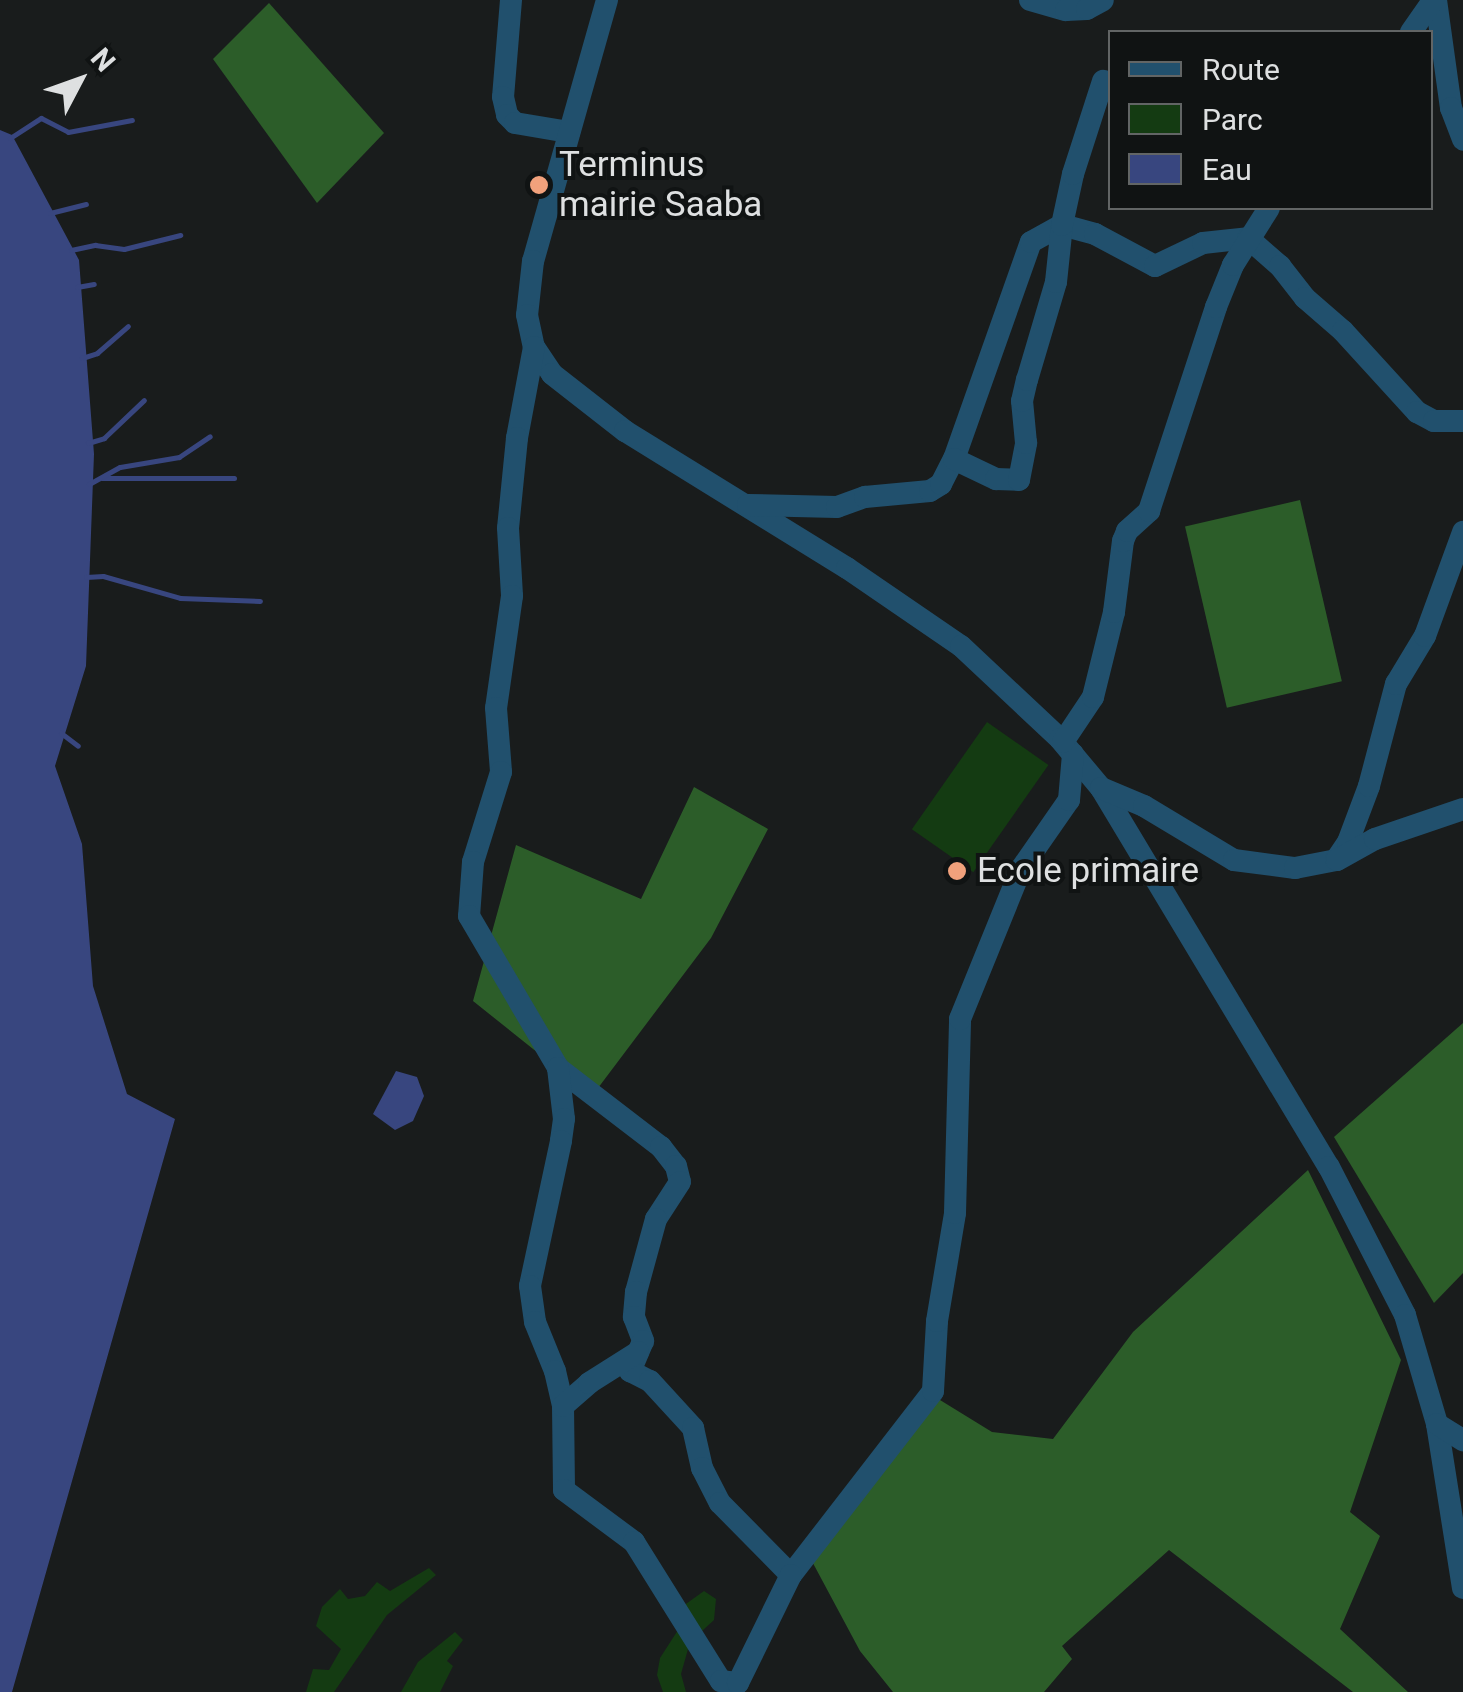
<!DOCTYPE html>
<style>
body{margin:0}
#map{position:relative;width:1463px;height:1692px;overflow:hidden;background:#191c1c;font-family:Roboto,sans-serif}
div>[style]{position:absolute}
.green>*{inset:0;background:#143b12;transform-origin:0 0}
.forest>*{inset:0;background:#2c5d29;transform-origin:0 0}
.water>*{inset:0;background:#38467f}
.stream>*{height:5px;margin:-2.5px;padding:0 2.5px;transform-origin:2.5px;border-radius:2.5px;background:#38467f}
.minor>*{height:22px;margin:-11px;padding:0 11px;transform-origin:11px;border-radius:11px;background:#21506d}
.dots>*{width:28px;height:28px;translate:-50% -50%;box-sizing:border-box;border:5px solid #101313;border-radius:50%}
span{translate:-50% -50%;white-space:nowrap;text-align:center;line-height:1.15;-webkit-text-stroke:8px #101313;paint-order:stroke}
.poi-label{font-size:35px;color:#dee0e1}
.left{translate:0 -50%;text-align:left}
.legend{position:absolute;left:1108px;top:30px;width:325px;height:180px;box-sizing:border-box;background:#101313;border:2px solid #626565;margin:0;padding:12px 18px;list-style:none;font-size:30px;color:#dee0e1}
.legend li{display:flex;align-items:center;gap:20px;height:50px}
.legend b{width:50px;border:2px solid #626565}
.north{position:absolute;left:30px;top:30px;width:100px;height:100px;-webkit-text-stroke:8px #101313;paint-order:stroke;rotate:49deg;font-size:28px;font-weight:700;line-height:40px;text-align:center;color:#dee0e1}
.north::after{content:'';display:block;margin:auto;width:35px;height:45px;background:#dee0e1;clip-path:polygon(50% 0,100% 100%,50% 72%,0 100%)}
</style>
<div id="map">
<div class="green">
<i style="left:987px;top:722px;width:75px;height:131px;rotate:35deg"></i>
<i style="clip-path:polygon(429px 1568px,436px 1575px,387px 1615px,334px 1692px,306px 1692px,313px 1669px,329px 1670px,341px 1649px,316px 1626px,322px 1607px,340px 1589px,348px 1599px,365px 1596px,377px 1582px,390px 1591px)"></i>
<i style="clip-path:polygon(704px 1591px,716px 1599px,714px 1620px,690px 1642px,681px 1674px,686px 1692px,663px 1692px,657px 1675px,660px 1658px,680px 1627px,683px 1606px)"></i>
<i style="clip-path:polygon(455px 1632px,463px 1640px,447px 1661px,453px 1666px,440px 1692px,401px 1692px,418px 1662px)"></i>
</div>
<div class="forest">
<i style="clip-path:polygon(269px 3px,384px 133px,317px 203px,213px 59px)"></i>
<i style="left:1300px;top:500px;width:186px;height:118px;rotate:77deg"></i>
<i style="clip-path:polygon(694px 787px,768px 829px,711px 938px,592px 1096px,473px 1001px,516px 845px,641px 899px)"></i>
<i style="clip-path:polygon(1463px 1023px,1463px 1273px,1434px 1303px,1334px 1137px)"></i>
<i style="clip-path:polygon(1308px 1170px,1401px 1360px,1350px 1512px,1380px 1536px,1340px 1629px,1408px 1692px,1353px 1692px,1169px 1550px,1062px 1646px,1072px 1659px,1044px 1692px,893px 1692px,860px 1651px,807px 1552px,927px 1392px,992px 1432px,1053px 1439px,1133px 1332px)"></i>
</div>
<div class="water">
<i style="clip-path:polygon(0 130px,12px 135px,79px 260px,94px 454px,86px 666px,55px 766px,82px 844px,93px 986px,127px 1094px,175px 1119px,12px 1692px,0 1692px)"></i>
<i style="clip-path:polygon(396px 1071px,417px 1077px,424px 1096px,413px 1121px,395px 1130px,373px 1114px)"></i>
</div>
<div class="stream">
<i style="left:10px;top:138px;width:37px;rotate:-33deg"></i>
<i style="left:41px;top:118px;width:30px;rotate:27deg"></i>
<i style="left:68px;top:132px;width:65px;rotate:-10.6deg"></i>
<i style="left:50px;top:213px;width:37px;rotate:-14deg"></i>
<i style="left:71px;top:250px;width:25px;rotate:-12deg"></i>
<i style="left:95px;top:245px;width:29px;rotate:8deg"></i>
<i style="left:124px;top:249px;width:58px;rotate:-14deg"></i>
<i style="left:77px;top:287px;width:17px;rotate:-10deg"></i>
<i style="left:82px;top:358px;width:16px;rotate:-18deg"></i>
<i style="left:97px;top:353px;width:41px;rotate:-41.1deg"></i>
<i style="left:88px;top:443px;width:17px;rotate:-17deg"></i>
<i style="left:104px;top:438px;width:55px;rotate:-43.5deg"></i>
<i style="left:102px;top:478px;width:132px"></i>
<i style="left:89px;top:484px;width:35px;rotate:-29deg"></i>
<i style="left:120px;top:467px;width:60px;rotate:-9.6deg"></i>
<i style="left:179px;top:457px;width:37px;rotate:-34deg"></i>
<i style="left:86px;top:577px;width:17px;rotate:-3deg"></i>
<i style="left:103px;top:576px;width:80px;rotate:15.9deg"></i>
<i style="left:180px;top:598px;width:80px;rotate:2.1deg"></i>
<i style="left:61px;top:733px;width:21px;rotate:37deg"></i>
</div>
<div class="minor">
<i style="left:511px;top:0;width:97px;rotate:94.7deg"></i>
<i style="left:503px;top:97px;width:18px;rotate:77deg"></i>
<i style="left:507px;top:115px;width:11px;rotate:45deg"></i>
<i style="left:515px;top:123px;width:55px;rotate:9.5deg"></i>
<i style="left:607px;top:0;width:271px;rotate:105.8deg"></i>
<i style="left:533px;top:261px;width:54px;rotate:96.3deg"></i>
<i style="left:527px;top:315px;width:33px;rotate:78deg"></i>
<i style="left:534px;top:347px;width:32px;rotate:56deg"></i>
<i style="left:552px;top:374px;width:93px;rotate:38deg"></i>
<i style="left:625px;top:431px;width:261px;rotate:31.7deg"></i>
<i style="left:847px;top:568px;width:138px;rotate:34.4deg"></i>
<i style="left:961px;top:646px;width:136px;rotate:43.2deg"></i>
<i style="left:1060px;top:739px;width:64px;rotate:50.1deg"></i>
<i style="left:1101px;top:788px;width:442px;rotate:59deg"></i>
<i style="left:1329px;top:1167px;width:166px;rotate:62.8deg"></i>
<i style="left:1405px;top:1315px;width:114px;rotate:73.6deg"></i>
<i style="left:1437px;top:1424px;width:166px;rotate:81deg"></i>
<i style="left:1030px;top:0;width:37px;rotate:16deg"></i>
<i style="left:1066px;top:10px;width:21px;rotate:-3deg"></i>
<i style="left:1087px;top:9px;width:18px;rotate:-29deg"></i>
<i style="left:1436px;top:0;width:109px;rotate:82.1deg"></i>
<i style="left:1451px;top:108px;width:34px;rotate:69deg"></i>
<i style="left:1411px;top:32px;width:39px;rotate:-55deg"></i>
<i style="left:534px;top:347px;width:93px;rotate:100.6deg"></i>
<i style="left:517px;top:438px;width:90px;rotate:95.7deg"></i>
<i style="left:508px;top:528px;width:68px;rotate:86.6deg"></i>
<i style="left:512px;top:596px;width:113px;rotate:98.1deg"></i>
<i style="left:496px;top:708px;width:64px;rotate:85.5deg"></i>
<i style="left:501px;top:772px;width:94px;rotate:107.3deg"></i>
<i style="left:473px;top:862px;width:54px;rotate:94.2deg"></i>
<i style="left:469px;top:916px;width:176px;rotate:59.6deg"></i>
<i style="left:558px;top:1068px;width:130px;rotate:37.5deg"></i>
<i style="left:661px;top:1147px;width:24px;rotate:52deg"></i>
<i style="left:676px;top:1166px;width:16px;rotate:76deg"></i>
<i style="left:680px;top:1182px;width:44px;rotate:123deg"></i>
<i style="left:656px;top:1219px;width:76px;rotate:105.3deg"></i>
<i style="left:636px;top:1292px;width:25px;rotate:95deg"></i>
<i style="left:634px;top:1317px;width:26px;rotate:69deg"></i>
<i style="left:643px;top:1341px;width:33px;rotate:113deg"></i>
<i style="left:630px;top:1371px;width:22px;rotate:27deg"></i>
<i style="left:650px;top:1381px;width:64px;rotate:47.5deg"></i>
<i style="left:693px;top:1428px;width:41px;rotate:77.3deg"></i>
<i style="left:702px;top:1468px;width:39px;rotate:63deg"></i>
<i style="left:720px;top:1503px;width:101px;rotate:45.4deg"></i>
<i style="left:791px;top:1575px;width:232px;rotate:-52.3deg"></i>
<i style="left:933px;top:1391px;width:70px;rotate:-86.7deg"></i>
<i style="left:937px;top:1321px;width:109px;rotate:-80.5deg"></i>
<i style="left:955px;top:1213px;width:194px;rotate:-88.5deg"></i>
<i style="left:960px;top:1019px;width:162px;rotate:-67.9deg"></i>
<i style="left:1021px;top:869px;width:84px;rotate:-55.2deg"></i>
<i style="left:1069px;top:800px;width:46px;rotate:-85deg"></i>
<i style="left:954px;top:459px;width:230px;rotate:-70.5deg"></i>
<i style="left:1031px;top:242px;width:35px;rotate:-29deg"></i>
<i style="left:1062px;top:225px;width:34px;rotate:15deg"></i>
<i style="left:1095px;top:234px;width:68px;rotate:28.1deg"></i>
<i style="left:1155px;top:266px;width:53px;rotate:-25.6deg"></i>
<i style="left:1203px;top:243px;width:45px;rotate:-6.3deg"></i>
<i style="left:1248px;top:238px;width:43px;rotate:41.2deg"></i>
<i style="left:1280px;top:266px;width:41px;rotate:52deg"></i>
<i style="left:1305px;top:298px;width:50px;rotate:41deg"></i>
<i style="left:1343px;top:331px;width:110px;rotate:47.6deg"></i>
<i style="left:1417px;top:412px;width:19px;rotate:28deg"></i>
<i style="left:1434px;top:421px;width:29px"></i>
<i style="left:748px;top:505px;width:89px;rotate:1.3deg"></i>
<i style="left:837px;top:507px;width:30px;rotate:-20deg"></i>
<i style="left:865px;top:497px;width:65px;rotate:-5.3deg"></i>
<i style="left:930px;top:491px;width:13px;rotate:-32deg"></i>
<i style="left:941px;top:484px;width:28px;rotate:-63deg"></i>
<i style="left:954px;top:459px;width:47px;rotate:25.5deg"></i>
<i style="left:996px;top:479px;width:23px;rotate:2deg"></i>
<i style="left:1019px;top:480px;width:38px;rotate:-79deg"></i>
<i style="left:1026px;top:443px;width:42px;rotate:-95.4deg"></i>
<i style="left:1022px;top:401px;width:22px;rotate:-77deg"></i>
<i style="left:1027px;top:380px;width:102px;rotate:-73.5deg"></i>
<i style="left:1056px;top:282px;width:57px;rotate:-84deg"></i>
<i style="left:1062px;top:225px;width:52px;rotate:-77.8deg"></i>
<i style="left:1073px;top:174px;width:98px;rotate:-72.1deg"></i>
<i style="left:1063px;top:742px;width:54px;rotate:-56.3deg"></i>
<i style="left:1093px;top:697px;width:88px;rotate:-76.1deg"></i>
<i style="left:1114px;top:612px;width:72px;rotate:-82.8deg"></i>
<i style="left:1123px;top:541px;width:11px;rotate:-68deg"></i>
<i style="left:1127px;top:531px;width:30px;rotate:-42deg"></i>
<i style="left:1149px;top:511px;width:215px;rotate:-71.8deg"></i>
<i style="left:1216px;top:307px;width:45px;rotate:-68deg"></i>
<i style="left:1233px;top:265px;width:67px;rotate:-57.7deg"></i>
<i style="left:1101px;top:788px;width:47px;rotate:22.7deg"></i>
<i style="left:1144px;top:806px;width:105px;rotate:31deg"></i>
<i style="left:1234px;top:860px;width:62px;rotate:7.5deg"></i>
<i style="left:1295px;top:868px;width:42px;rotate:-11deg"></i>
<i style="left:1336px;top:860px;width:22px;rotate:-56deg"></i>
<i style="left:1348px;top:842px;width:60px;rotate:-69.4deg"></i>
<i style="left:1369px;top:786px;width:106px;rotate:-75.2deg"></i>
<i style="left:1396px;top:684px;width:56px;rotate:-58.9deg"></i>
<i style="left:1425px;top:636px;width:111px;rotate:-69.9deg"></i>
<i style="left:1337px;top:860px;width:43px;rotate:-28.9deg"></i>
<i style="left:1375px;top:839px;width:93px;rotate:-18.8deg"></i>
<i style="left:558px;top:1068px;width:51px;rotate:83.3deg"></i>
<i style="left:564px;top:1119px;width:22px;rotate:98deg"></i>
<i style="left:561px;top:1141px;width:148px;rotate:102.1deg"></i>
<i style="left:530px;top:1286px;width:36px;rotate:82deg"></i>
<i style="left:535px;top:1322px;width:53px;rotate:67.8deg"></i>
<i style="left:555px;top:1371px;width:36px;rotate:77deg"></i>
<i style="left:563px;top:1406px;width:84px;rotate:89.3deg"></i>
<i style="left:564px;top:1490px;width:87px;rotate:36.6deg"></i>
<i style="left:634px;top:1542px;width:164px;rotate:58deg"></i>
<i style="left:721px;top:1681px;width:17px;rotate:7deg"></i>
<i style="left:738px;top:1683px;width:120px;rotate:-63.9deg"></i>
<i style="left:563px;top:1406px;width:35px;rotate:-41deg"></i>
<i style="left:589px;top:1383px;width:58px;rotate:-32.3deg"></i>
<i style="left:1437px;top:1424px;width:31px;rotate:32deg"></i>
</div>
<div class="dots">
<i style="left:539px;top:185px;background:#f1a17c"></i>
<i style="left:957px;top:871px;background:#f1a17c"></i>
</div>
<div class="poi-label">
<span class="left" style="left:559px;top:185px">Terminus<br>mairie Saaba</span>
<span class="left" style="left:977px;top:871px">Ecole primaire</span>
</div>
<ul class="legend">
<li><b style="height:12px;background:#21506d"></b>Route</li>
<li><b style="height:28px;background:#143b12"></b>Parc</li>
<li><b style="height:28px;background:#38467f"></b>Eau</li>
</ul>
<div class="north">N</div>
</div>
